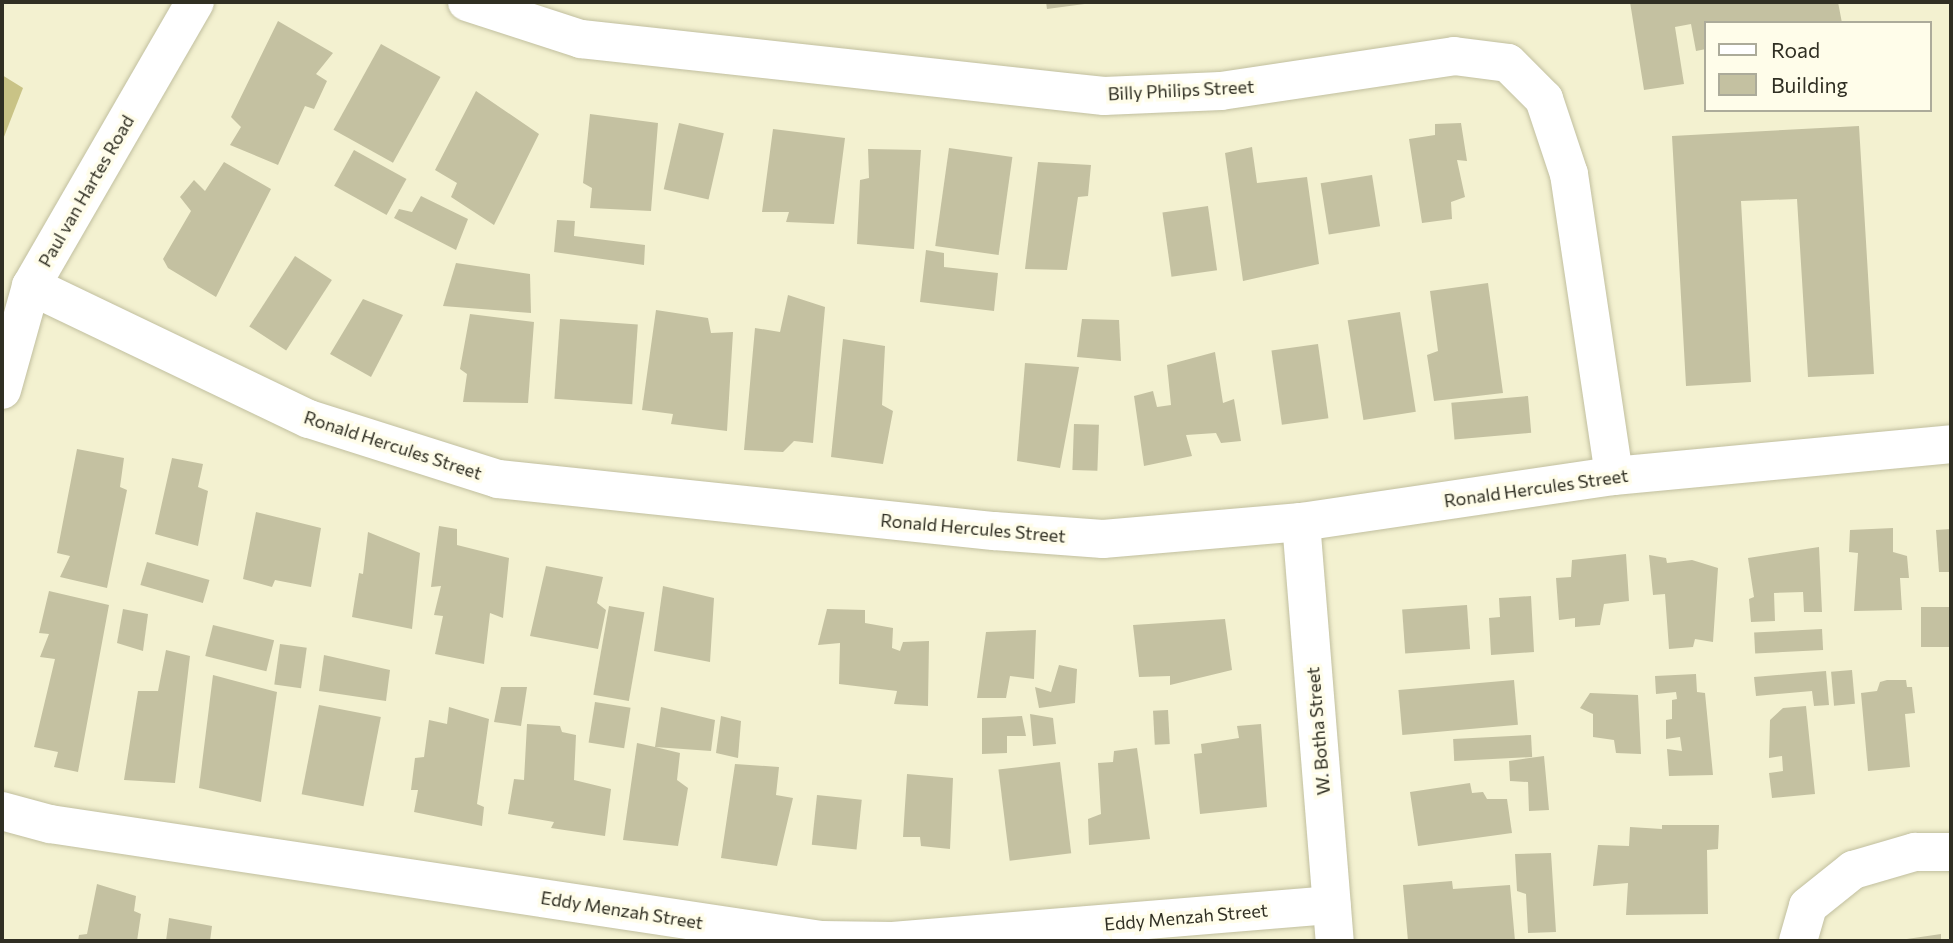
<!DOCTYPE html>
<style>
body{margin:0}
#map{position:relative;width:1953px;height:943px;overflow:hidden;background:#f3f1d0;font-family:Commissioner,sans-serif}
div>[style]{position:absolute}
.green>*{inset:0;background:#c9c386}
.building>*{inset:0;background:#c4c1a1;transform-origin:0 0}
.roads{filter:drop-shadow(0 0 2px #c1bf9f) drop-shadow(0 0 2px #c1bf9f)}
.minor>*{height:38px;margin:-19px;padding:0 19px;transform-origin:19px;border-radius:19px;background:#fff}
span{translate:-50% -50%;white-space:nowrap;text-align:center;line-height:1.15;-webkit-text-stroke:7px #fffdea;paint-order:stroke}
.street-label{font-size:18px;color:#302f23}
.frame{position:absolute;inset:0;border:4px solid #302f23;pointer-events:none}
.legend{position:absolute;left:1704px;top:21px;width:228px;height:91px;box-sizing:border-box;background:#fffdea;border:2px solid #acab9a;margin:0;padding:9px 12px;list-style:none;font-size:21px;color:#302f23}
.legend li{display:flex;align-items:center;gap:14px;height:35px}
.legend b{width:35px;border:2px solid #acab9a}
</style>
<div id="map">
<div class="green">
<i style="clip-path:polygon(2px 75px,23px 88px,2px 142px)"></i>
</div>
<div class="building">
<i style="clip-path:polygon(1046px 2px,1092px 2px,1092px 3px,1047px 9px)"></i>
<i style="clip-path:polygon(1630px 2px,1838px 2px,1842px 23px,1706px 23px,1706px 49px,1696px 51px,1691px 24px,1675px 27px,1684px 84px,1644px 90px)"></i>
<i style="clip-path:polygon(278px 21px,333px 53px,316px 74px,327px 81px,314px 109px,305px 106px,278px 165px,230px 145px,241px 127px,231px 117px)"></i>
<i style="left:381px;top:44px;width:68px;height:98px;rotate:29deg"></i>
<i style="clip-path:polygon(476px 91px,539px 134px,494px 225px,451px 197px,457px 183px,435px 170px)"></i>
<i style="clip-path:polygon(590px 114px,658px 123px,651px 211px,590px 208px,592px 188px,583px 183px)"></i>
<i style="left:679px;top:123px;width:46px;height:68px;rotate:13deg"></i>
<i style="clip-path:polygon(1461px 123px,1467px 161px,1457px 160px,1465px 197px,1451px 202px,1452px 219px,1422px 223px,1409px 139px,1435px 135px,1435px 124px)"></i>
<i style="clip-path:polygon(1859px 126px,1874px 374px,1808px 377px,1797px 199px,1741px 201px,1751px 382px,1686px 386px,1672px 136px)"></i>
<i style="clip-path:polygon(773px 129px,845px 138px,834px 224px,786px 222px,789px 212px,762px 212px)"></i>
<i style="clip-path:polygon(1252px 147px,1257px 183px,1307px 177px,1319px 264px,1243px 281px,1225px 153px)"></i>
<i style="left:949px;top:148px;width:64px;height:99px;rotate:8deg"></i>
<i style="clip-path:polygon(868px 149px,921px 150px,914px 249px,857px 244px,860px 180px,869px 178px)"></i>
<i style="left:354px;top:150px;width:60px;height:41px;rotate:29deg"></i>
<i style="clip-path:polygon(224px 162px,271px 189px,216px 297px,168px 268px,163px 259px,191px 211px,180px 197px,194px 180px,205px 191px)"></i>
<i style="clip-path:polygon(1038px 162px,1091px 165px,1088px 196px,1078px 197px,1067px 270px,1025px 269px)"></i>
<i style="left:1372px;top:175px;width:52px;height:52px;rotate:81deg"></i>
<i style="clip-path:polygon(421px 196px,468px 219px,456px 250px,394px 218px,399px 209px,412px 212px)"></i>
<i style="left:1208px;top:206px;width:65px;height:46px;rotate:82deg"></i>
<i style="clip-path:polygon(557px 220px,575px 221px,574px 236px,645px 245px,644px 265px,554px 252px)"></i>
<i style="clip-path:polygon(926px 250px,944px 253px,944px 267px,998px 273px,994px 311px,920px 302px)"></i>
<i style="left:295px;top:256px;width:44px;height:84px;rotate:33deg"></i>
<i style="clip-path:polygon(456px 263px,530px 274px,531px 313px,443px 306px)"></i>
<i style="clip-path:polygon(1488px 283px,1503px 393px,1434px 401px,1427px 355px,1438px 351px,1430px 291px)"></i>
<i style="clip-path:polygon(788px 295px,825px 307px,813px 443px,794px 441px,783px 452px,744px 450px,755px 328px,780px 332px)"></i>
<i style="clip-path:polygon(363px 299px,403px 315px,371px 377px,330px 354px)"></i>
<i style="clip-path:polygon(656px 310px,708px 318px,711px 333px,733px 332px,727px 431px,671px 424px,673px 414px,642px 410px)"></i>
<i style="left:1400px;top:312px;width:101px;height:53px;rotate:81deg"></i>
<i style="clip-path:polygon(470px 314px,534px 322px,528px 403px,463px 402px,467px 374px,460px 369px)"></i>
<i style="left:560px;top:319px;width:78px;height:80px;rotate:4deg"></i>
<i style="clip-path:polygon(1082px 319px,1119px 320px,1121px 361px,1077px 357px)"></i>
<i style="clip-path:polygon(843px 339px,885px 346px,882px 405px,893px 411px,883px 464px,831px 457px)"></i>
<i style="left:1318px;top:344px;width:75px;height:47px;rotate:82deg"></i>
<i style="clip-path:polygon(1215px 352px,1223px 403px,1234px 399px,1241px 441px,1221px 443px,1216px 433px,1186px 435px,1192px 456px,1144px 466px,1134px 396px,1153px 391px,1157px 407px,1171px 405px,1167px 365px)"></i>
<i style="clip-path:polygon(1025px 363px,1079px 367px,1060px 468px,1017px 461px)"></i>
<i style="left:1528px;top:396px;width:37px;height:77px;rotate:85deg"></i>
<i style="left:1074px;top:424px;width:25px;height:46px;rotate:2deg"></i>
<i style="clip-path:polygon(77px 449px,124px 458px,120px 487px,127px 490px,107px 588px,60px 577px,70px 556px,57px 553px)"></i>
<i style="clip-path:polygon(172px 458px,203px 464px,198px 487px,208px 491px,198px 546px,155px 534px)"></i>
<i style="clip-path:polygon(256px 512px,321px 528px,311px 587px,275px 580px,272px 587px,243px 579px)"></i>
<i style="clip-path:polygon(439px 526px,457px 529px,457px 545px,509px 558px,503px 618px,490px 613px,484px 664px,435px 654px,443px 616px,434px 615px,441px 586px,431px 587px)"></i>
<i style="clip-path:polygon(1893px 528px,1893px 552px,1907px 556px,1909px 578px,1900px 578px,1902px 610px,1854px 611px,1858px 553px,1849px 552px,1850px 530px)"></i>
<i style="clip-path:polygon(1951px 529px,1951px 572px,1939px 572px,1936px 530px)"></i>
<i style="clip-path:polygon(368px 532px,420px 553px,412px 629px,352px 617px,359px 573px,363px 574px)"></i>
<i style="clip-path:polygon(1819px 547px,1822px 612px,1804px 612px,1803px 592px,1774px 593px,1775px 621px,1751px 622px,1749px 599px,1754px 597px,1748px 558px)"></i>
<i style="clip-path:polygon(1626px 554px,1629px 601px,1604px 604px,1600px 625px,1575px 627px,1575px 618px,1559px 620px,1556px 578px,1571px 577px,1572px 560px)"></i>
<i style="clip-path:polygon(1649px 555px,1666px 558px,1667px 563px,1692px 560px,1718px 568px,1713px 642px,1695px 639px,1693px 647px,1669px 649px,1665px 594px,1653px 595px)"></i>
<i style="left:147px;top:562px;width:65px;height:24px;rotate:16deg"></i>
<i style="clip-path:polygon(546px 566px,603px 577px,597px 603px,606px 610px,598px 649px,530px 636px)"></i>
<i style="clip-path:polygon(663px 586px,714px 598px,710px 662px,654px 651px)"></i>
<i style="clip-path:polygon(49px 591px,109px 605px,78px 772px,54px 767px,58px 752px,34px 747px,55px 659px,40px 657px,49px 634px,39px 633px)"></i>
<i style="clip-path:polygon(1531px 596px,1534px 652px,1491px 655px,1489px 618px,1500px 617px,1499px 598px)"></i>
<i style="left:1467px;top:605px;width:44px;height:65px;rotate:86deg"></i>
<i style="left:609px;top:606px;width:36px;height:90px;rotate:10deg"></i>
<i style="left:1951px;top:607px;width:40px;height:30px;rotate:90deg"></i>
<i style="clip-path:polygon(123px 609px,148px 614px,143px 651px,117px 643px)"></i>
<i style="clip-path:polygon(827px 609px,865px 610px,865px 623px,893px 628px,892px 648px,900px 651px,903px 642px,929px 641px,928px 706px,894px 704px,897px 691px,839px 684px,840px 643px,818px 645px)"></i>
<i style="clip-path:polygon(1225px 619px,1232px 670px,1170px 685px,1170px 676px,1139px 677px,1133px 625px)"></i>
<i style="left:213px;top:625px;width:63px;height:32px;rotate:14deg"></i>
<i style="left:1822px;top:629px;width:21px;height:68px;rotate:87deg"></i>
<i style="clip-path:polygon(1036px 630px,1034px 679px,1010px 676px,1006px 698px,977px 698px,986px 632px)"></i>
<i style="left:280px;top:644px;width:27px;height:41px;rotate:8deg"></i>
<i style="clip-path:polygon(166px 650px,190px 656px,175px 783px,124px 780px,138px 691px,158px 691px)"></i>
<i style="clip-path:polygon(324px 655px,390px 670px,386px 701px,319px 691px)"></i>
<i style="clip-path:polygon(1059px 665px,1077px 669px,1075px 703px,1039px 708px,1035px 687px,1051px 692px)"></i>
<i style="left:1852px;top:670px;width:34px;height:21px;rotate:85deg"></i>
<i style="clip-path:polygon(1826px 671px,1829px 705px,1814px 706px,1812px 691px,1756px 696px,1754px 677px)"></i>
<i style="clip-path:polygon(1696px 674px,1697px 692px,1705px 693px,1713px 775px,1669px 776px,1667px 749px,1682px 751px,1680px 737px,1666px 739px,1666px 720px,1672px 719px,1672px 700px,1677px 699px,1676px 692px,1656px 694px,1655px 676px)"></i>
<i style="clip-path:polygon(213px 675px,277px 692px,261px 802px,199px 788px)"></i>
<i style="left:1514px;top:680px;width:45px;height:116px;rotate:85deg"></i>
<i style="clip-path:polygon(1887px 680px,1906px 680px,1907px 687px,1912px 687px,1915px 713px,1905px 714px,1910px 767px,1868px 771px,1861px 693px,1877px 691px,1880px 682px)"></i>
<i style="clip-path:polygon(501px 687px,527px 687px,521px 726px,494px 722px)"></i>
<i style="clip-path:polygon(1590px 693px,1638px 695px,1641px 754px,1616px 753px,1614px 740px,1593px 737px,1593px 714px,1580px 708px)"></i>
<i style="left:595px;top:702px;width:36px;height:41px;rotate:9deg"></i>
<i style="left:319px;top:705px;width:63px;height:91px;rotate:11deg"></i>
<i style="clip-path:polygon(1806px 706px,1815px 794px,1772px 798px,1769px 773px,1783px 771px,1782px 756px,1769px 758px,1770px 720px,1783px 708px)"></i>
<i style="clip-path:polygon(449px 707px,489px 719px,477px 804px,484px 807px,482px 826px,414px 812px,418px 790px,411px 790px,415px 758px,424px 757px,429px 720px,447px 724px)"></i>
<i style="clip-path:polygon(661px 707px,715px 720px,711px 751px,655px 747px,680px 753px,677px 780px,688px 788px,678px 846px,623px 840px,637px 743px,655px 747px)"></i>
<i style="left:1168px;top:710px;width:34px;height:15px;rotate:87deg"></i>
<i style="clip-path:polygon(1030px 714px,1053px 718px,1056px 744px,1033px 746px)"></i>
<i style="clip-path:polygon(721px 716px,741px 721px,738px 758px,716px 753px)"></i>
<i style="clip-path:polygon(1022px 716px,1026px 736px,1007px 736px,1007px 753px,982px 754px,982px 718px)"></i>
<i style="clip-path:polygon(527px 724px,560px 726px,562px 732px,576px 735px,574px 780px,611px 789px,605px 836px,551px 828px,554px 822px,508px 814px,514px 779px,524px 780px)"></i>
<i style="clip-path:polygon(1261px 724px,1267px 807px,1200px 814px,1194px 754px,1202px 753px,1201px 744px,1239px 738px,1237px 726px)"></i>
<i style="left:1531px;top:735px;width:22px;height:78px;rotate:87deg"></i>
<i style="clip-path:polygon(1137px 748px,1150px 839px,1089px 845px,1088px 819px,1101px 814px,1098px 763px,1113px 762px,1114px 751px)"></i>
<i style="clip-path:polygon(1544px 756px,1549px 810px,1529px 811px,1528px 782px,1510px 781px,1509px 761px)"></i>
<i style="left:1060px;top:762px;width:92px;height:62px;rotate:83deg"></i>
<i style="clip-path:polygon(735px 764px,779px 767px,776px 795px,793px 798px,777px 866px,721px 858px)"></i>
<i style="clip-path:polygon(907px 774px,953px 778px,950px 849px,921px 846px,920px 837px,903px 837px)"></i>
<i style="clip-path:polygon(1470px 783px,1472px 793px,1483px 792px,1487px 799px,1507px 799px,1512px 833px,1418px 846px,1410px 792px)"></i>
<i style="left:817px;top:795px;width:45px;height:50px;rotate:6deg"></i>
<i style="clip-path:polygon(1662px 825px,1719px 825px,1718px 849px,1707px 850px,1708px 914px,1626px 915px,1628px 883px,1593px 886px,1598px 845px,1629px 846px,1630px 827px,1662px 829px)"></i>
<i style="clip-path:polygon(1551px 853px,1556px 932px,1528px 933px,1526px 894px,1517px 891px,1515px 854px)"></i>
<i style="clip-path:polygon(1452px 881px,1453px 889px,1510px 885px,1515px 941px,1408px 941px,1403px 885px)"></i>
<i style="clip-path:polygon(97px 884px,136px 896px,134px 911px,141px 914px,137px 941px,78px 941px,79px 935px,87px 934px)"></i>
<i style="clip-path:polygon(169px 918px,212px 926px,210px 941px,166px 941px)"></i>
<i style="clip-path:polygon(1941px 934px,1941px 941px,1900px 941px,1900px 940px)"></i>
</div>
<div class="roads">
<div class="minor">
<i style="left:467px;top:2px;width:120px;rotate:18deg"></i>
<i style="left:581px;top:39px;width:526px;rotate:6.22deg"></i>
<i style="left:1104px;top:96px;width:117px;rotate:-2.4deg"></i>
<i style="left:1221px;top:91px;width:236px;rotate:-8.5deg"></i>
<i style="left:1454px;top:56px;width:54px;rotate:7.4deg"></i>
<i style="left:1508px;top:63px;width:51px;rotate:45deg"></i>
<i style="left:1544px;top:99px;width:79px;rotate:71.6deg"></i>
<i style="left:1569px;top:174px;width:305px;rotate:81.5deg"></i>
<i style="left:31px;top:286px;width:308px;rotate:25.6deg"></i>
<i style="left:309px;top:419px;width:198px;rotate:17.6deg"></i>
<i style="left:498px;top:479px;width:499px;rotate:6deg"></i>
<i style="left:994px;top:531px;width:109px;rotate:4.2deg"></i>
<i style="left:1103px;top:539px;width:199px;rotate:-4.9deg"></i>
<i style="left:1301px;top:522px;width:316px;rotate:-8.4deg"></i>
<i style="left:1614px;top:476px;width:339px;rotate:-5.4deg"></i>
<i style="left:2px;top:390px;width:108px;rotate:-74.4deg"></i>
<i style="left:31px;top:286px;width:328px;rotate:-60deg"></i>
<i style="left:1301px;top:522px;width:420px;rotate:85.4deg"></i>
<i style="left:2px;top:811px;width:50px;rotate:15.2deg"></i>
<i style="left:50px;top:824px;width:780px;rotate:8.56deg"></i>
<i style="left:821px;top:940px;width:72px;rotate:0.8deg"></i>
<i style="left:893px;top:941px;width:440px;rotate:-4.7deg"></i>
<i style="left:1798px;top:941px;width:36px;rotate:-74deg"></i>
<i style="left:1808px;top:906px;width:58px;rotate:-38.7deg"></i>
<i style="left:1853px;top:870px;width:65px;rotate:-16.2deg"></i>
<i style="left:1915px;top:852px;width:36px"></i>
</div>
</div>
<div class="street-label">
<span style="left:1181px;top:90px;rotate:-3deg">Billy Philips Street</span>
<span style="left:86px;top:191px;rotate:-60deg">Paul van Hartes Road</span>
<span style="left:393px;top:445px;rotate:18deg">Ronald Hercules Street</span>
<span style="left:1536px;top:488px;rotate:-8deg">Ronald Hercules Street</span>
<span style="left:973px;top:528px;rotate:5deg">Ronald Hercules Street</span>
<span style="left:1318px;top:731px;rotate:-95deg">W. Botha Street</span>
<span style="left:622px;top:910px;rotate:9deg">Eddy Menzah Street</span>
<span style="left:1186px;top:917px;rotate:-5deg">Eddy Menzah Street</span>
</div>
<div class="frame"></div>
<ul class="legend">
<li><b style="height:9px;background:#fff"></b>Road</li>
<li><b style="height:19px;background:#c4c1a1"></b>Building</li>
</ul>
</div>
